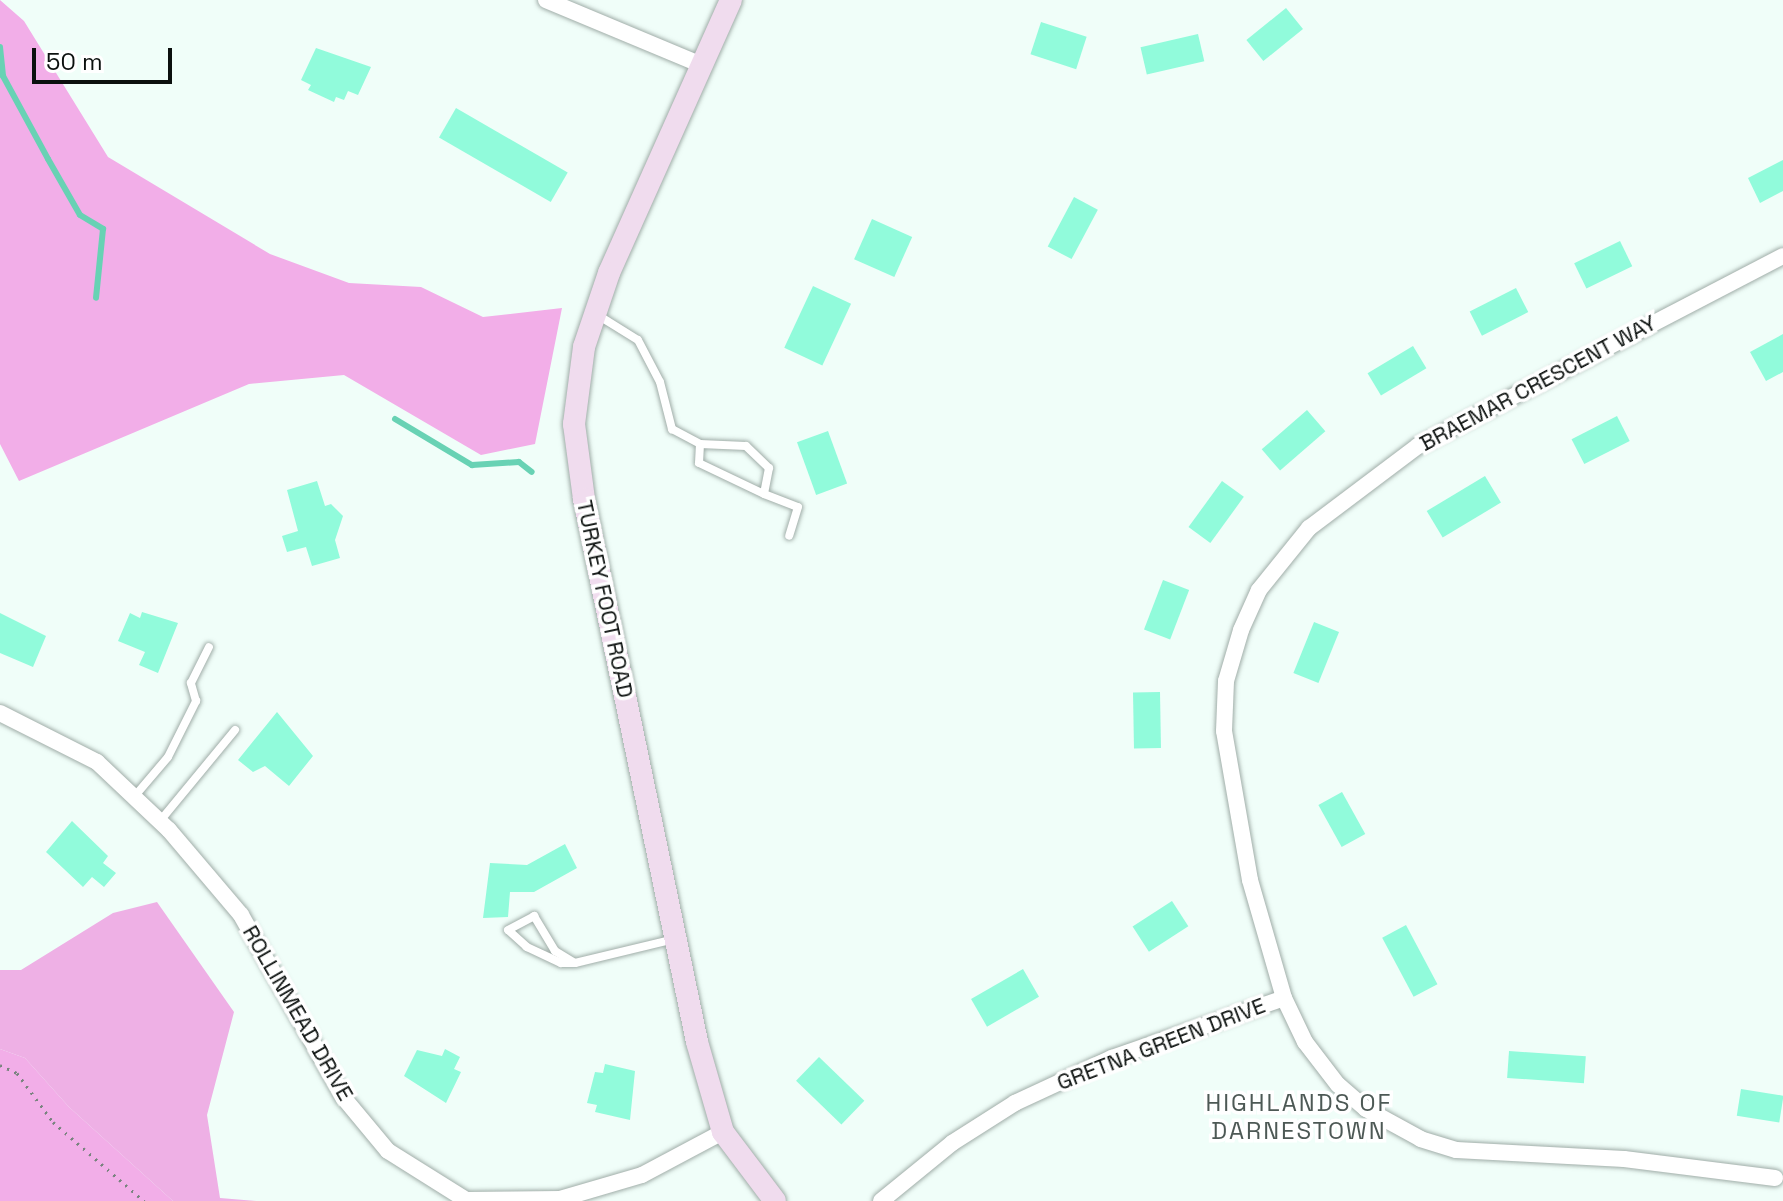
<!DOCTYPE html>
<style>
body{margin:0}
#map{position:relative;width:1783px;height:1201px;overflow:hidden;background:#f0fef9;font-family:"Space Grotesk",sans-serif}
div>[style]{position:absolute}
.green>*{inset:0;background:#eeb0e5}
.forest>*{inset:0;background:#f2aee8}
.stream>*{height:6px;margin:-3px;padding:0 3px;transform-origin:3px;border-radius:3px;background:#68d2b4}
.building>*{inset:0;background:#91fbdb;transform-origin:0 0}
.path>*{height:3px;margin-top:-1.5px;transform-origin:0;background:repeating-linear-gradient(90deg,#79837f 0 2px,transparent 0 8px)}
.roads{filter:drop-shadow(0 0 2px #a0ada8) drop-shadow(0 0 2px #a0ada8)}
.lane>*{height:8px;margin:-4px;padding:0 4px;transform-origin:4px;border-radius:4px;background:#fff}
.street>*{height:16px;margin:-8px;padding:0 8px;transform-origin:8px;border-radius:8px;background:#fff}
.secondary>*{height:22px;margin:-11px;padding:0 11px;transform-origin:11px;border-radius:11px;background:#f0dcee}
span{translate:-50% -50%;white-space:nowrap;text-align:center;line-height:1.15;-webkit-text-stroke:7px #fff;paint-order:stroke}
.street-label{font-size:22px;color:#0b100e}
.neighbourhood-label{font-size:24px;color:#4d5955;letter-spacing:2px}
.scale{position:absolute;left:32px;top:48px;width:140px;height:36px;box-sizing:border-box;border:4px solid #0b100e;border-top:0;padding-left:10px;font-size:24px;line-height:28px;white-space:nowrap;color:#0b100e;-webkit-text-stroke:6px #fff;paint-order:stroke}
</style>
<div id="map">
<div class="green">
<i style="clip-path:polygon(157px 902px,234px 1012px,207px 1115px,220px 1198px,256px 1201px,173px 1201px,69px 1107px,25px 1058px,0 1049px,0 970px,21px 970px,113px 913px)"></i>
</div>
<div class="forest">
<i style="clip-path:polygon(0 0,24px 21px,108px 157px,270px 254px,349px 283px,421px 287px,483px 317px,562px 308px,535px 444px,481px 455px,344px 375px,249px 384px,19px 481px,0 444px)"></i>
<i style="clip-path:polygon(0 1049px,25px 1058px,69px 1107px,173px 1201px,0 1201px)"></i>
</div>
<div class="stream">
<i style="left:0;top:47px;width:29px;rotate:84deg"></i>
<i style="left:3px;top:76px;width:94px;rotate:61.5deg"></i>
<i style="left:48px;top:159px;width:64px;rotate:60.3deg"></i>
<i style="left:80px;top:215px;width:27px;rotate:31deg"></i>
<i style="left:103px;top:229px;width:69px;rotate:95.8deg"></i>
<i style="left:395px;top:419px;width:90px;rotate:30.9deg"></i>
<i style="left:472px;top:465px;width:47px;rotate:-3.7deg"></i>
<i style="left:519px;top:462px;width:16px;rotate:38deg"></i>
</div>
<div class="building">
<i style="left:1286px;top:8px;width:27px;height:51px;rotate:51deg"></i>
<i style="left:1041px;top:22px;width:48px;height:34px;rotate:18deg"></i>
<i style="left:1198px;top:34px;width:28px;height:59px;rotate:77deg"></i>
<i style="clip-path:polygon(316px 48px,371px 67px,358px 95px,348px 91px,344px 100px,336px 97px,334px 102px,308px 90px,311px 85px,301px 80px)"></i>
<i style="left:456px;top:108px;width:129px;height:34px;rotate:30deg"></i>
<i style="clip-path:polygon(1783px 160px,1783px 191px,1760px 203px,1748px 178px)"></i>
<i style="left:1074px;top:197px;width:27px;height:56px;rotate:28deg"></i>
<i style="left:872px;top:219px;width:44px;height:44px;rotate:24deg"></i>
<i style="left:1620px;top:241px;width:28px;height:51px;rotate:64deg"></i>
<i style="left:813px;top:286px;width:42px;height:68px;rotate:25deg"></i>
<i style="left:1516px;top:288px;width:27px;height:52px;rotate:63deg"></i>
<i style="clip-path:polygon(1783px 334px,1783px 372px,1766px 381px,1750px 352px)"></i>
<i style="left:1413px;top:346px;width:26px;height:53px;rotate:59deg"></i>
<i style="left:1307px;top:410px;width:28px;height:60px;rotate:49deg"></i>
<i style="left:1617px;top:416px;width:28px;height:51px;rotate:63deg"></i>
<i style="left:828px;top:431px;width:56px;height:33px;rotate:70deg"></i>
<i style="left:1485px;top:476px;width:31px;height:68px;rotate:59deg"></i>
<i style="clip-path:polygon(317px 481px,325px 506px,331px 504px,343px 516px,335px 540px,340px 558px,312px 566px,306px 547px,287px 552px,282px 536px,298px 531px,287px 490px)"></i>
<i style="left:1222px;top:481px;width:27px;height:57px;rotate:36deg"></i>
<i style="left:1163px;top:580px;width:28px;height:53px;rotate:21deg"></i>
<i style="clip-path:polygon(142px 612px,178px 623px,158px 673px,139px 665px,145px 652px,118px 641px,130px 613px,140px 618px)"></i>
<i style="clip-path:polygon(0 613px,46px 636px,33px 667px,0 653px)"></i>
<i style="left:1314px;top:622px;width:27px;height:55px;rotate:22deg"></i>
<i style="left:1160px;top:692px;width:56px;height:27px;rotate:89deg"></i>
<i style="clip-path:polygon(277px 712px,313px 756px,289px 786px,265px 766px,253px 772px,238px 760px)"></i>
<i style="left:1342px;top:792px;width:48px;height:27px;rotate:61deg"></i>
<i style="clip-path:polygon(72px 821px,108px 856px,103px 863px,116px 873px,104px 887px,92px 877px,83px 887px,46px 852px)"></i>
<i style="clip-path:polygon(565px 844px,577px 868px,534px 892px,510px 892px,508px 917px,483px 918px,490px 863px,527px 865px)"></i>
<i style="left:1172px;top:901px;width:30px;height:47px;rotate:57deg"></i>
<i style="left:1406px;top:925px;width:67px;height:27px;rotate:62deg"></i>
<i style="left:1023px;top:969px;width:32px;height:60px;rotate:60deg"></i>
<i style="clip-path:polygon(445px 1049px,460px 1057px,454px 1069px,461px 1072px,446px 1103px,404px 1076px,417px 1050px,442px 1056px)"></i>
<i style="left:1509px;top:1051px;width:77px;height:27px;rotate:4deg"></i>
<i style="left:819px;top:1057px;width:63px;height:33px;rotate:44deg"></i>
<i style="clip-path:polygon(605px 1064px,635px 1071px,630px 1120px,595px 1112px,597px 1105px,587px 1103px,595px 1072px,603px 1073px)"></i>
<i style="left:1741px;top:1089px;width:43px;height:27px;rotate:9deg"></i>
</div>
<div class="path">
<i style="left:0;top:1065px;width:19px;rotate:25deg"></i>
<i style="left:17px;top:1073px;width:61px;rotate:53.7deg"></i>
<i style="left:53px;top:1122px;width:121px;rotate:41deg"></i>
</div>
<div class="roads">
<div class="lane">
<i style="left:596px;top:314px;width:49px;rotate:31.8deg"></i>
<i style="left:638px;top:340px;width:47px;rotate:62.4deg"></i>
<i style="left:660px;top:382px;width:49px;rotate:75.7deg"></i>
<i style="left:672px;top:429px;width:32px;rotate:28deg"></i>
<i style="left:700px;top:444px;width:46px;rotate:2.5deg"></i>
<i style="left:746px;top:446px;width:32px;rotate:44deg"></i>
<i style="left:769px;top:468px;width:26px;rotate:101deg"></i>
<i style="left:764px;top:494px;width:36px;rotate:21deg"></i>
<i style="left:798px;top:507px;width:30px;rotate:107deg"></i>
<i style="left:700px;top:444px;width:19px;rotate:93deg"></i>
<i style="left:699px;top:463px;width:72px;rotate:25.5deg"></i>
<i style="left:134px;top:797px;width:52px;rotate:-49.6deg"></i>
<i style="left:168px;top:757px;width:63px;rotate:-63.4deg"></i>
<i style="left:196px;top:701px;width:19px;rotate:-106deg"></i>
<i style="left:191px;top:683px;width:40px;rotate:-63.4deg"></i>
<i style="left:160px;top:821px;width:118px;rotate:-50.5deg"></i>
<i style="left:575px;top:963px;width:14px;rotate:180deg"></i>
<i style="left:561px;top:963px;width:38px;rotate:-155deg"></i>
<i style="left:527px;top:947px;width:25px;rotate:-138deg"></i>
<i style="left:508px;top:930px;width:30px;rotate:-28deg"></i>
<i style="left:534px;top:916px;width:41px;rotate:59deg"></i>
<i style="left:555px;top:951px;width:23px;rotate:31deg"></i>
<i style="left:575px;top:963px;width:102px;rotate:-13.6deg"></i>
</div>
<div class="street">
<i style="left:546px;top:0;width:171px;rotate:22.7deg"></i>
<i style="left:0;top:713px;width:109px;rotate:26.8deg"></i>
<i style="left:97px;top:762px;width:99px;rotate:43.4deg"></i>
<i style="left:169px;top:830px;width:111px;rotate:49.7deg"></i>
<i style="left:241px;top:915px;width:209px;rotate:60.7deg"></i>
<i style="left:343px;top:1097px;width:70px;rotate:50.2deg"></i>
<i style="left:388px;top:1151px;width:92px;rotate:32.1deg"></i>
<i style="left:466px;top:1200px;width:94px;rotate:-0.6deg"></i>
<i style="left:560px;top:1199px;width:85px;rotate:-16.3deg"></i>
<i style="left:642px;top:1175px;width:92px;rotate:-28deg"></i>
<i style="left:1775px;top:1178px;width:152px;rotate:-172.8deg"></i>
<i style="left:1624px;top:1159px;width:168px;rotate:-176.9deg"></i>
<i style="left:1456px;top:1150px;width:37px;rotate:-163deg"></i>
<i style="left:1421px;top:1139px;width:63px;rotate:-151.4deg"></i>
<i style="left:1366px;top:1109px;width:37px;rotate:-139deg"></i>
<i style="left:1338px;top:1085px;width:54px;rotate:-127.5deg"></i>
<i style="left:1305px;top:1042px;width:49px;rotate:-115.5deg"></i>
<i style="left:1284px;top:998px;width:123px;rotate:-106.1deg"></i>
<i style="left:1250px;top:880px;width:151px;rotate:-99.9deg"></i>
<i style="left:1224px;top:731px;width:50px;rotate:-87.7deg"></i>
<i style="left:1226px;top:681px;width:53px;rotate:-73.6deg"></i>
<i style="left:1241px;top:630px;width:44px;rotate:-65.8deg"></i>
<i style="left:1259px;top:590px;width:80px;rotate:-51.1deg"></i>
<i style="left:1309px;top:528px;width:136px;rotate:-37deg"></i>
<i style="left:1418px;top:446px;width:411px;rotate:-27.5deg"></i>
<i style="left:881px;top:1201px;width:92px;rotate:-39.2deg"></i>
<i style="left:952px;top:1143px;width:75px;rotate:-32.4deg"></i>
<i style="left:1015px;top:1103px;width:107px;rotate:-24.9deg"></i>
<i style="left:1112px;top:1058px;width:182px;rotate:-19.2deg"></i>
</div>
<div class="secondary">
<i style="left:731px;top:0;width:299px;rotate:114.1deg"></i>
<i style="left:609px;top:273px;width:78px;rotate:108.7deg"></i>
<i style="left:584px;top:347px;width:78px;rotate:97.4deg"></i>
<i style="left:574px;top:424px;width:76px;rotate:82.4deg"></i>
<i style="left:584px;top:499px;width:555px;rotate:78.24deg"></i>
<i style="left:697px;top:1042px;width:94px;rotate:73.9deg"></i>
<i style="left:723px;top:1132px;width:86px;rotate:53deg"></i>
</div>
</div>
<div class="street-label">
<span style="left:1538px;top:383px;rotate:-28deg">BRAEMAR CRESCENT WAY</span>
<span style="left:605px;top:599px;rotate:78deg">TURKEY FOOT ROAD</span>
<span style="left:298px;top:1013px;rotate:60deg">ROLLINMEAD DRIVE</span>
<span style="left:1161px;top:1044px;rotate:-21deg">GRETNA GREEN DRIVE</span>
</div>
<div class="neighbourhood-label">
<span style="left:1299px;top:1117px">HIGHLANDS OF<br>DARNESTOWN</span>
</div>
<div class="scale">50 m</div>
</div>
